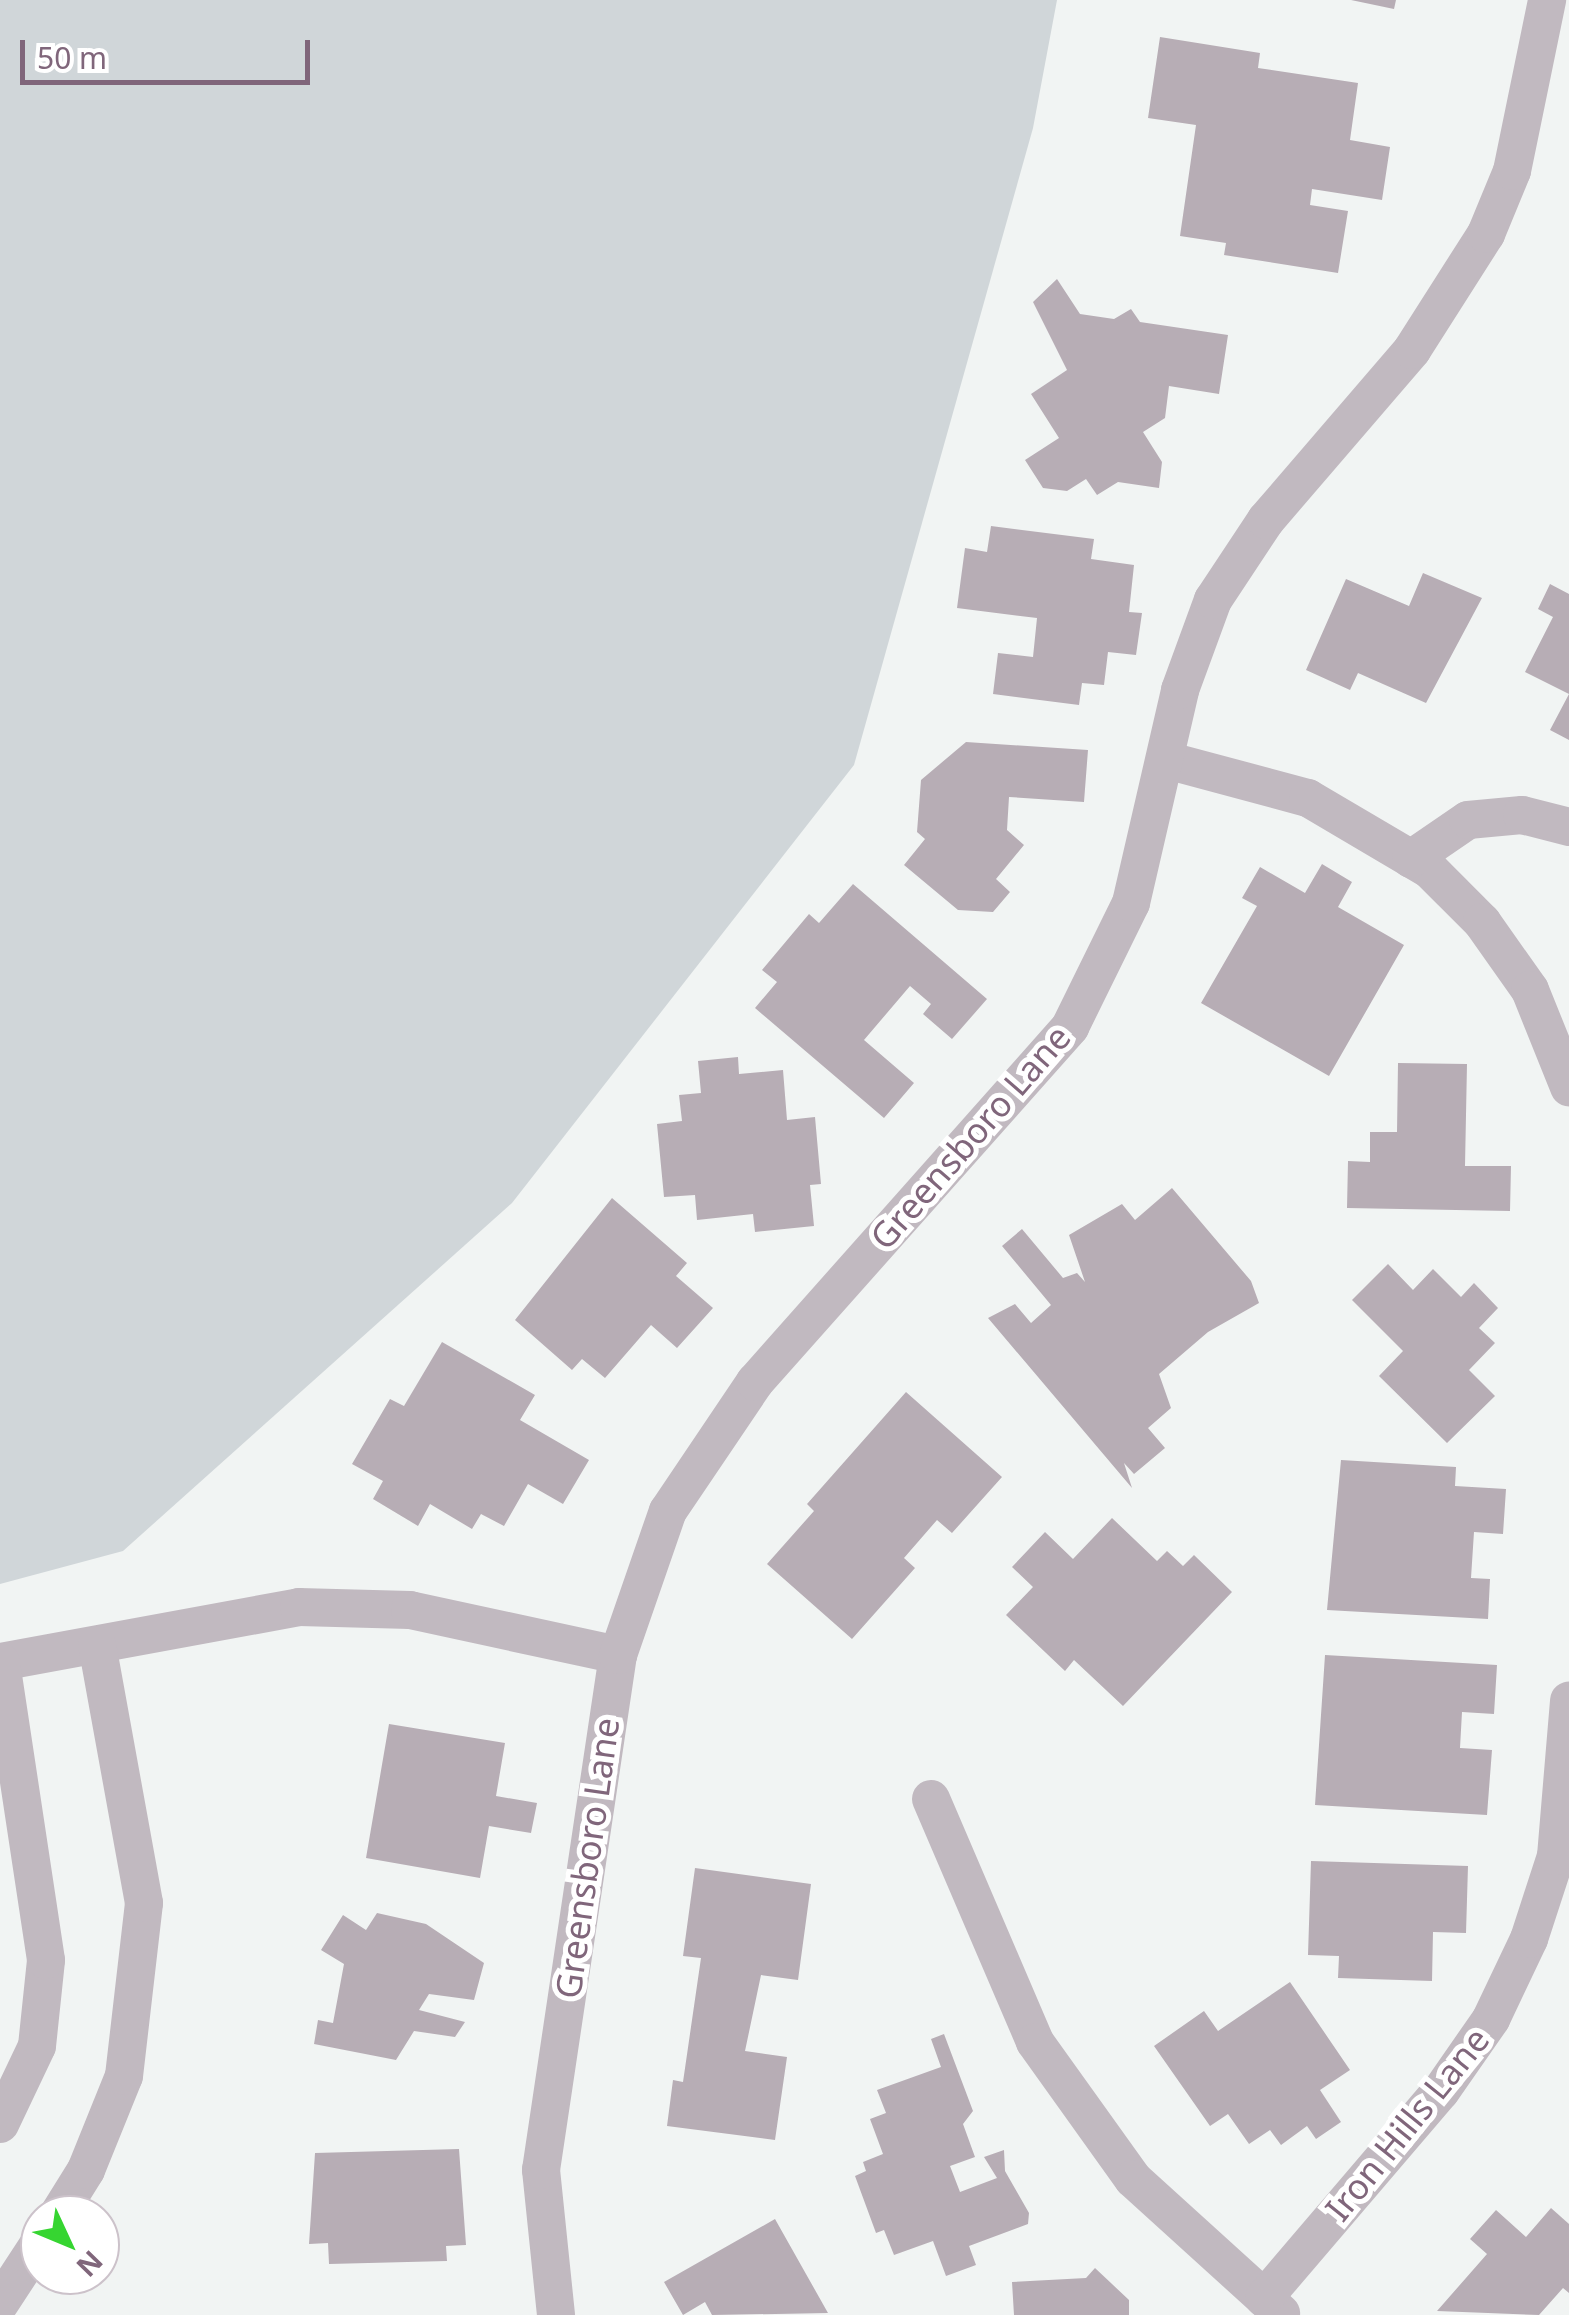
<!DOCTYPE html>
<style>
body{margin:0}
#map{position:relative;width:1569px;height:2315px;overflow:hidden;background:#f1f4f3;font-family:"Noto Sans",sans-serif}
div>[style]{position:absolute}
.green>*{inset:0;background:#d0d6d9}
.building>*{inset:0;background:#b7adb5}
.minor>*{height:38px;margin:-19px;padding:0 19px;transform-origin:19px;border-radius:19px;background:#c1b9c0}
span{translate:-50% -50%;white-space:nowrap;text-align:center;line-height:1.15;-webkit-text-stroke:10px #fff;paint-order:stroke}
.street-label{font-size:35px;color:#80667b}
.north{position:absolute;left:20px;top:2195px;width:100px;height:100px;box-sizing:border-box;background:#fff;border:2px solid #ccc2ca;border-radius:50%;rotate:134deg;font-size:28px;font-weight:700;line-height:40px;text-align:center;color:#80667b}
.north::after{content:'';display:block;margin:auto;width:35px;height:45px;background:#36d531;clip-path:polygon(50% 0,100% 100%,50% 72%,0 100%)}
.scale{position:absolute;left:20px;top:40px;width:290px;height:45px;box-sizing:border-box;border:5px solid #80667b;border-top:0;padding-left:12px;font-size:30px;line-height:35px;white-space:nowrap;color:#80667b;-webkit-text-stroke:8px #fff;paint-order:stroke}
</style>
<div id="map">
<div class="green">
<i style="clip-path:polygon(0 0,1057px 0,1033px 128px,854px 765px,512px 1203px,123px 1551px,0 1584px)"></i>
</div>
<div class="building">
<i style="clip-path:polygon(1351px 0,1396px 0,1394px 9px)"></i>
<i style="clip-path:polygon(1160px 37px,1260px 53px,1258px 68px,1358px 83px,1350px 140px,1390px 147px,1382px 200px,1312px 189px,1310px 205px,1348px 211px,1338px 273px,1224px 255px,1226px 243px,1180px 236px,1196px 125px,1148px 118px)"></i>
<i style="clip-path:polygon(1057px 279px,1080px 314px,1114px 319px,1131px 309px,1140px 322px,1228px 335px,1219px 394px,1169px 386px,1165px 418px,1143px 432px,1162px 462px,1159px 488px,1118px 482px,1097px 495px,1086px 479px,1067px 491px,1043px 488px,1025px 460px,1059px 438px,1031px 394px,1067px 370px,1033px 302px)"></i>
<i style="clip-path:polygon(991px 526px,1094px 539px,1091px 559px,1134px 565px,1129px 612px,1142px 613px,1136px 655px,1108px 652px,1104px 685px,1082px 683px,1079px 705px,993px 694px,998px 653px,1033px 657px,1037px 618px,957px 608px,965px 548px,987px 552px)"></i>
<i style="clip-path:polygon(1423px 573px,1482px 598px,1426px 703px,1358px 673px,1350px 690px,1306px 670px,1346px 579px,1409px 606px)"></i>
<i style="clip-path:polygon(1550px 584px,1569px 594px,1569px 740px,1550px 730px,1569px 694px,1525px 672px,1553px 617px,1538px 609px)"></i>
<i style="clip-path:polygon(966px 742px,1088px 750px,1084px 802px,1009px 797px,1007px 830px,1024px 845px,996px 879px,1010px 892px,993px 912px,958px 910px,904px 865px,925px 839px,917px 832px,921px 780px)"></i>
<i style="clip-path:polygon(1322px 864px,1352px 882px,1338px 907px,1404px 945px,1329px 1076px,1201px 1003px,1257px 906px,1242px 898px,1260px 867px,1305px 893px)"></i>
<i style="clip-path:polygon(853px 884px,987px 999px,952px 1039px,923px 1014px,931px 1004px,910px 986px,864px 1040px,914px 1083px,884px 1118px,755px 1008px,777px 982px,762px 970px,809px 914px,819px 923px)"></i>
<i style="clip-path:polygon(738px 1057px,739px 1074px,783px 1070px,787px 1120px,815px 1117px,821px 1184px,810px 1185px,814px 1226px,755px 1232px,753px 1214px,697px 1220px,695px 1195px,664px 1197px,657px 1124px,682px 1121px,679px 1095px,701px 1093px,698px 1061px)"></i>
<i style="clip-path:polygon(1398px 1063px,1467px 1064px,1465px 1166px,1511px 1166px,1510px 1211px,1347px 1208px,1348px 1161px,1370px 1162px,1370px 1132px,1397px 1132px)"></i>
<i style="clip-path:polygon(1172px 1188px,1251px 1281px,1259px 1303px,1208px 1332px,1159px 1374px,1171px 1408px,1148px 1428px,1165px 1448px,1134px 1474px,1124px 1463px,1132px 1488px,988px 1318px,1015px 1304px,1031px 1323px,1051px 1305px,1002px 1246px,1022px 1229px,1063px 1278px,1077px 1273px,1085px 1282px,1069px 1235px,1122px 1204px,1135px 1220px)"></i>
<i style="clip-path:polygon(612px 1198px,687px 1263px,676px 1276px,713px 1308px,677px 1348px,651px 1325px,605px 1378px,582px 1359px,572px 1370px,515px 1320px)"></i>
<i style="clip-path:polygon(1388px 1264px,1413px 1290px,1433px 1269px,1461px 1297px,1474px 1283px,1498px 1308px,1479px 1328px,1495px 1343px,1469px 1370px,1495px 1396px,1447px 1443px,1379px 1376px,1403px 1351px,1352px 1300px)"></i>
<i style="clip-path:polygon(442px 1342px,535px 1395px,520px 1420px,589px 1460px,563px 1504px,528px 1484px,504px 1526px,481px 1514px,472px 1529px,430px 1504px,418px 1526px,373px 1499px,383px 1481px,352px 1464px,390px 1399px,404px 1406px)"></i>
<i style="clip-path:polygon(906px 1392px,1002px 1477px,952px 1533px,937px 1520px,904px 1558px,915px 1568px,852px 1639px,767px 1564px,814px 1511px,807px 1504px)"></i>
<i style="clip-path:polygon(1341px 1460px,1456px 1467px,1455px 1486px,1506px 1489px,1503px 1534px,1474px 1532px,1471px 1578px,1490px 1579px,1488px 1619px,1327px 1610px)"></i>
<i style="clip-path:polygon(1112px 1518px,1157px 1561px,1167px 1551px,1183px 1566px,1194px 1555px,1232px 1592px,1123px 1706px,1074px 1660px,1065px 1671px,1006px 1615px,1033px 1587px,1012px 1567px,1045px 1532px,1073px 1559px)"></i>
<i style="clip-path:polygon(1325px 1655px,1497px 1665px,1494px 1714px,1462px 1712px,1460px 1748px,1492px 1750px,1487px 1815px,1315px 1805px)"></i>
<i style="clip-path:polygon(389px 1724px,505px 1743px,496px 1796px,537px 1803px,531px 1833px,489px 1826px,480px 1878px,366px 1858px)"></i>
<i style="clip-path:polygon(1311px 1861px,1468px 1866px,1466px 1933px,1433px 1932px,1432px 1981px,1338px 1978px,1339px 1956px,1308px 1955px)"></i>
<i style="clip-path:polygon(695px 1868px,811px 1884px,798px 1980px,761px 1975px,745px 2051px,787px 2057px,775px 2140px,667px 2126px,673px 2080px,683px 2082px,701px 1958px,683px 1956px)"></i>
<i style="clip-path:polygon(377px 1913px,426px 1924px,484px 1963px,474px 2000px,429px 1994px,419px 2010px,465px 2022px,455px 2037px,414px 2031px,396px 2060px,314px 2044px,318px 2020px,333px 2023px,344px 1964px,321px 1950px,343px 1915px,366px 1930px)"></i>
<i style="clip-path:polygon(1290px 1982px,1350px 2070px,1320px 2090px,1341px 2122px,1316px 2139px,1307px 2126px,1281px 2145px,1270px 2130px,1249px 2144px,1228px 2114px,1210px 2126px,1154px 2046px,1204px 2011px,1218px 2031px)"></i>
<i style="clip-path:polygon(944px 2034px,973px 2111px,963px 2124px,975px 2157px,950px 2166px,960px 2192px,997px 2178px,984px 2157px,1004px 2150px,1005px 2171px,1029px 2213px,1028px 2224px,969px 2246px,976px 2265px,946px 2276px,933px 2241px,894px 2255px,884px 2230px,876px 2233px,855px 2176px,866px 2171px,863px 2162px,883px 2154px,870px 2119px,886px 2113px,877px 2090px,941px 2067px,931px 2039px)"></i>
<i style="clip-path:polygon(459px 2149px,466px 2245px,446px 2246px,447px 2261px,329px 2264px,328px 2243px,309px 2244px,315px 2153px)"></i>
<i style="clip-path:polygon(1551px 2208px,1569px 2224px,1569px 2293px,1563px 2288px,1539px 2315px,1437px 2311px,1487px 2254px,1470px 2239px,1496px 2210px,1526px 2237px)"></i>
<i style="clip-path:polygon(775px 2219px,828px 2313px,712px 2315px,705px 2302px,683px 2315px,664px 2282px)"></i>
<i style="clip-path:polygon(1095px 2268px,1129px 2300px,1129px 2315px,1014px 2315px,1012px 2282px,1086px 2278px)"></i>
</div>
<div class="minor">
<i style="left:1166px;top:760px;width:147px;rotate:15deg"></i>
<i style="left:1308px;top:798px;width:142px;rotate:30.5deg"></i>
<i style="left:1430px;top:870px;width:74px;rotate:45deg"></i>
<i style="left:1482px;top:922px;width:83px;rotate:54.8deg"></i>
<i style="left:1530px;top:990px;width:105px;rotate:68.1deg"></i>
<i style="left:1411px;top:859px;width:69px;rotate:-34.4deg"></i>
<i style="left:1468px;top:820px;width:54px;rotate:-5.3deg"></i>
<i style="left:1522px;top:815px;width:49px;rotate:14.3deg"></i>
<i style="left:0;top:1662px;width:304px;rotate:-10.4deg"></i>
<i style="left:299px;top:1607px;width:111px;rotate:1.5deg"></i>
<i style="left:410px;top:1610px;width:213px;rotate:12.2deg"></i>
<i style="left:931px;top:1799px;width:264px;rotate:66.8deg"></i>
<i style="left:1035px;top:2042px;width:168px;rotate:54.4deg"></i>
<i style="left:1133px;top:2179px;width:200px;rotate:42.2deg"></i>
<i style="left:0;top:2124px;width:86px;rotate:-64.6deg"></i>
<i style="left:37px;top:2046px;width:86px;rotate:-84deg"></i>
<i style="left:46px;top:1960px;width:301px;rotate:-98.6deg"></i>
<i style="left:58px;top:2215px;width:53px;rotate:-58.1deg"></i>
<i style="left:86px;top:2170px;width:101px;rotate:-68deg"></i>
<i style="left:124px;top:2076px;width:174px;rotate:-83.4deg"></i>
<i style="left:144px;top:1903px;width:262px;rotate:-100.3deg"></i>
<i style="left:1264px;top:2298px;width:272px;rotate:-49.5deg"></i>
<i style="left:1441px;top:2091px;width:88px;rotate:-55.2deg"></i>
<i style="left:1491px;top:2019px;width:89px;rotate:-64.6deg"></i>
<i style="left:1529px;top:1939px;width:87px;rotate:-72deg"></i>
<i style="left:1556px;top:1856px;width:156px;rotate:-85.2deg"></i>
<i style="left:0;top:2303px;width:73px;rotate:-56.7deg"></i>
<i style="left:556px;top:2315px;width:146px;rotate:-95.9deg"></i>
<i style="left:541px;top:2170px;width:521px;rotate:-81.5deg"></i>
<i style="left:618px;top:1655px;width:152px;rotate:-70.9deg"></i>
<i style="left:668px;top:1511px;width:156px;rotate:-56deg"></i>
<i style="left:755px;top:1382px;width:475px;rotate:-48.4deg"></i>
<i style="left:1070px;top:1027px;width:138px;rotate:-63.8deg"></i>
<i style="left:1131px;top:903px;width:219px;rotate:-77deg"></i>
<i style="left:1180px;top:690px;width:96px;rotate:-69.9deg"></i>
<i style="left:1213px;top:600px;width:96px;rotate:-56.5deg"></i>
<i style="left:1266px;top:520px;width:224px;rotate:-49.3deg"></i>
<i style="left:1412px;top:350px;width:138px;rotate:-57.5deg"></i>
<i style="left:1486px;top:234px;width:68px;rotate:-67.6deg"></i>
<i style="left:1512px;top:171px;width:175px;rotate:-78.4deg"></i>
</div>
<div class="street-label">
<span style="left:970px;top:1137px;rotate:-49deg">Greensboro Lane</span>
<span style="left:587px;top:1858px;rotate:-82deg">Greensboro Lane</span>
<span style="left:1407px;top:2124px;rotate:-51deg">Iron Hills Lane</span>
</div>
<div class="north">N</div>
<div class="scale">50 m</div>
</div>
